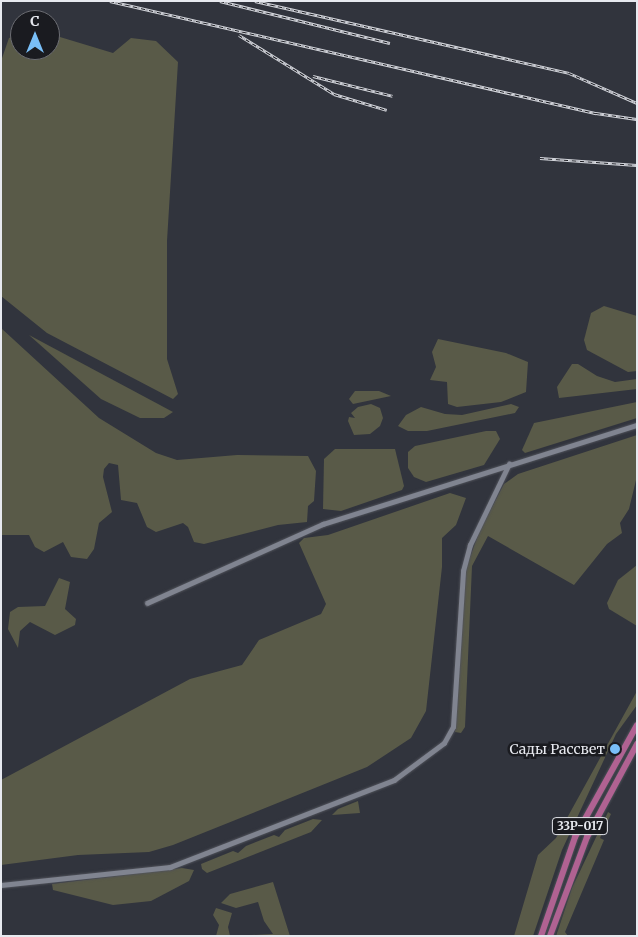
<!DOCTYPE html>
<meta charset="utf-8">
<style>
body{margin:0}
#map{position:relative;width:638px;height:937px;overflow:hidden;background:#31343d;font-family:Merriweather,serif}
div>[style]{position:absolute}
.green>*{inset:0;background:#595a48}
.roads{filter:drop-shadow(0 0 1px #4f5159) drop-shadow(0 0 1px #4f5159)}
.minor>*{height:4.5px;margin:-2.25px;padding:0 2.25px;transform-origin:2.25px;border-radius:2.25px;background:#808490}
.highway>*{height:6px;margin:-3px;padding:0 3px;transform-origin:3px;border-radius:3px;background:#b06292}
.rail>*{height:3px;margin-top:-1.5px;transform-origin:0;background:repeating-linear-gradient(90deg,#1a1b20 0 4px,#d5d7dd 0 8px);box-sizing:border-box;border-block:1px solid #d5d7dd}
.dots>*{width:14px;height:14px;translate:-50% -50%;box-sizing:border-box;border:2px solid #1a1b20;border-radius:50%}
span{translate:-50% -50%;white-space:nowrap;text-align:center;line-height:1.15;-webkit-text-stroke:5px #1a1b20;paint-order:stroke}
.shield-label span{padding:1px 4px;background:#1a1b20;border:1px solid;border-radius:4px;-webkit-text-stroke-width:0}
.shield-label{font-size:12px;color:#e7e9ef;font-weight:700}
.poi-label{font-size:14px;color:#e7e9ef}
.right{translate:-100% -50%;text-align:right}
.frame{position:absolute;inset:0;border:2px solid #e7e9ef;pointer-events:none}
.north{position:absolute;left:10px;top:10px;width:50px;height:50px;box-sizing:border-box;background:#1a1b20;border:1px solid #6c6d73;border-radius:50%;rotate:0deg;font-size:14px;font-weight:700;line-height:20px;text-align:center;color:#e7e9ef}
.north::after{content:'';display:block;margin:auto;width:18px;height:22px;background:#79bff8;clip-path:polygon(50% 0,100% 100%,50% 72%,0 100%)}
</style>
<div id="map">
<div class="green">
<i style="clip-path:polygon(20px 34px,20px 50px,50px 50px,50px 34px,113px 53px,131px 38px,156px 41px,178px 62px,167px 241px,167px 359px,178px 394px,173px 399px,47px 333px,1px 296px,1px 61px,9px 38px)"></i>
<i style="clip-path:polygon(604px 306px,637px 316px,637px 371px,628px 372px,587px 350px,584px 340px,591px 313px)"></i>
<i style="clip-path:polygon(1px 328px,99px 418px,156px 453px,177px 460px,237px 455px,308px 456px,316px 471px,314px 501px,308px 506px,307px 522px,278px 525px,204px 544px,194px 542px,188px 527px,183px 523px,156px 532px,147px 527px,137px 503px,121px 500px,118px 465px,109px 463px,104px 469px,103px 477px,112px 512px,99px 523px,94px 549px,87px 559px,71px 557px,63px 542px,44px 552px,35px 547px,29px 535px,1px 535px)"></i>
<i style="clip-path:polygon(29px 335px,173px 412px,164px 418px,140px 418px,101px 399px)"></i>
<i style="clip-path:polygon(438px 339px,506px 353px,528px 362px,526px 392px,501px 402px,457px 407px,448px 404px,447px 382px,430px 380px,436px 367px,432px 352px)"></i>
<i style="clip-path:polygon(572px 364px,578px 364px,597px 376px,615px 382px,637px 379px,637px 389px,559px 398px,557px 387px)"></i>
<i style="clip-path:polygon(355px 391px,379px 391px,391px 396px,353px 404px,349px 399px)"></i>
<i style="clip-path:polygon(637px 402px,637px 418px,525px 453px,522px 450px,534px 423px)"></i>
<i style="clip-path:polygon(371px 404px,380px 408px,383px 418px,380px 426px,370px 434px,354px 435px,348px 421px,349px 417px,355px 418px,351px 413px,358px 407px)"></i>
<i style="clip-path:polygon(511px 404px,519px 407px,515px 413px,427px 431px,408px 431px,398px 426px,406px 415px,421px 407px,445px 414px,462px 415px)"></i>
<i style="clip-path:polygon(486px 431px,496px 431px,500px 439px,484px 465px,426px 482px,414px 477px,408px 468px,408px 452px,415px 446px)"></i>
<i style="clip-path:polygon(637px 435px,637px 476px,629px 509px,620px 523px,622px 533px,607px 544px,574px 585px,488px 536px,472px 566px,465px 727px,461px 733px,455px 732px,466px 568px,480px 530px,504px 484px,518px 474px)"></i>
<i style="clip-path:polygon(335px 449px,395px 449px,404px 486px,402px 490px,341px 511px,323px 509px,324px 459px)"></i>
<i style="clip-path:polygon(450px 493px,466px 498px,456px 525px,442px 538px,442px 567px,426px 711px,411px 738px,367px 767px,173px 845px,149px 852px,78px 855px,1px 865px,1px 780px,190px 679px,242px 665px,259px 640px,321px 614px,326px 604px,299px 543px,304px 538px,328px 535px)"></i>
<i style="clip-path:polygon(637px 565px,637px 626px,609px 609px,607px 603px,618px 580px)"></i>
<i style="clip-path:polygon(59px 578px,70px 582px,65px 609px,76px 619px,75px 625px,55px 635px,30px 622px,20px 631px,18px 648px,8px 629px,10px 612px,18px 607px,45px 606px)"></i>
<i style="clip-path:polygon(637px 691px,637px 705px,616px 734px,562px 850px,533px 936px,514px 936px,538px 855px,556px 838px)"></i>
<i style="clip-path:polygon(358px 801px,360px 813px,332px 815px,338px 809px)"></i>
<i style="clip-path:polygon(608px 812px,611px 814px,600px 838px,604px 840px,565px 932px,568px 936px,556px 936px,572px 888px)"></i>
<i style="clip-path:polygon(313px 819px,322px 820px,311px 832px,207px 873px,202px 869px,201px 864px,233px 851px,238px 853px,246px 846px,274px 835px,279px 837px,285px 830px)"></i>
<i style="clip-path:polygon(182px 868px,194px 870px,189px 881px,151px 901px,113px 905px,53px 890px,52px 884px)"></i>
<i style="clip-path:polygon(273px 882px,290px 936px,234px 936px,273px 934px,264px 921px,258px 902px,236px 908px,221px 903px,230px 894px)"></i>
<i style="clip-path:polygon(216px 908px,232px 913px,228px 927px,230px 936px,216px 936px,219px 925px,213px 915px)"></i>
</div>
<div class="roads">
<div class="minor">
<i style="left:147px;top:603px;width:193px;rotate:-24.2deg"></i>
<i style="left:323px;top:524px;width:329px;rotate:-17.5deg"></i>
<i style="left:1px;top:885px;width:170px;rotate:-6.1deg"></i>
<i style="left:170px;top:867px;width:240px;rotate:-21.2deg"></i>
<i style="left:394px;top:780px;width:62px;rotate:-36.5deg"></i>
<i style="left:444px;top:743px;width:18px;rotate:-61deg"></i>
<i style="left:453px;top:727px;width:156px;rotate:-86.3deg"></i>
<i style="left:463px;top:571px;width:27px;rotate:-75deg"></i>
<i style="left:470px;top:545px;width:90px;rotate:-64.3deg"></i>
</div>
<div class="highway">
<i style="left:541px;top:936px;width:105px;rotate:-71deg"></i>
<i style="left:575px;top:837px;width:128px;rotate:-61deg"></i>
<i style="left:550px;top:936px;width:106px;rotate:-69.5deg"></i>
<i style="left:587px;top:837px;width:106px;rotate:-61.7deg"></i>
</div>
</div>
<div class="rail">
<i style="left:110px;top:1px;width:499px;rotate:13deg"></i>
<i style="left:596px;top:113px;width:41px;rotate:8.3deg"></i>
<i style="left:220px;top:1px;width:175px;rotate:13.9deg"></i>
<i style="left:255px;top:1px;width:322px;rotate:12.9deg"></i>
<i style="left:569px;top:73px;width:74px;rotate:23.8deg"></i>
<i style="left:239px;top:35px;width:112px;rotate:31.8deg"></i>
<i style="left:334px;top:94px;width:55px;rotate:16.8deg"></i>
<i style="left:313px;top:76px;width:82px;rotate:14deg"></i>
<i style="left:540px;top:158px;width:97px;rotate:4.1deg"></i>
</div>
<div class="dots">
<i style="left:615px;top:749px;background:#79bff8"></i>
</div>
<div class="shield-label">
<span style="left:580px;top:826px">33Р-017</span>
</div>
<div class="poi-label">
<span class="right" style="left:605px;top:749px">Сады Рассвет</span>
</div>
<div class="frame"></div>
<div class="north">С</div>
</div>
